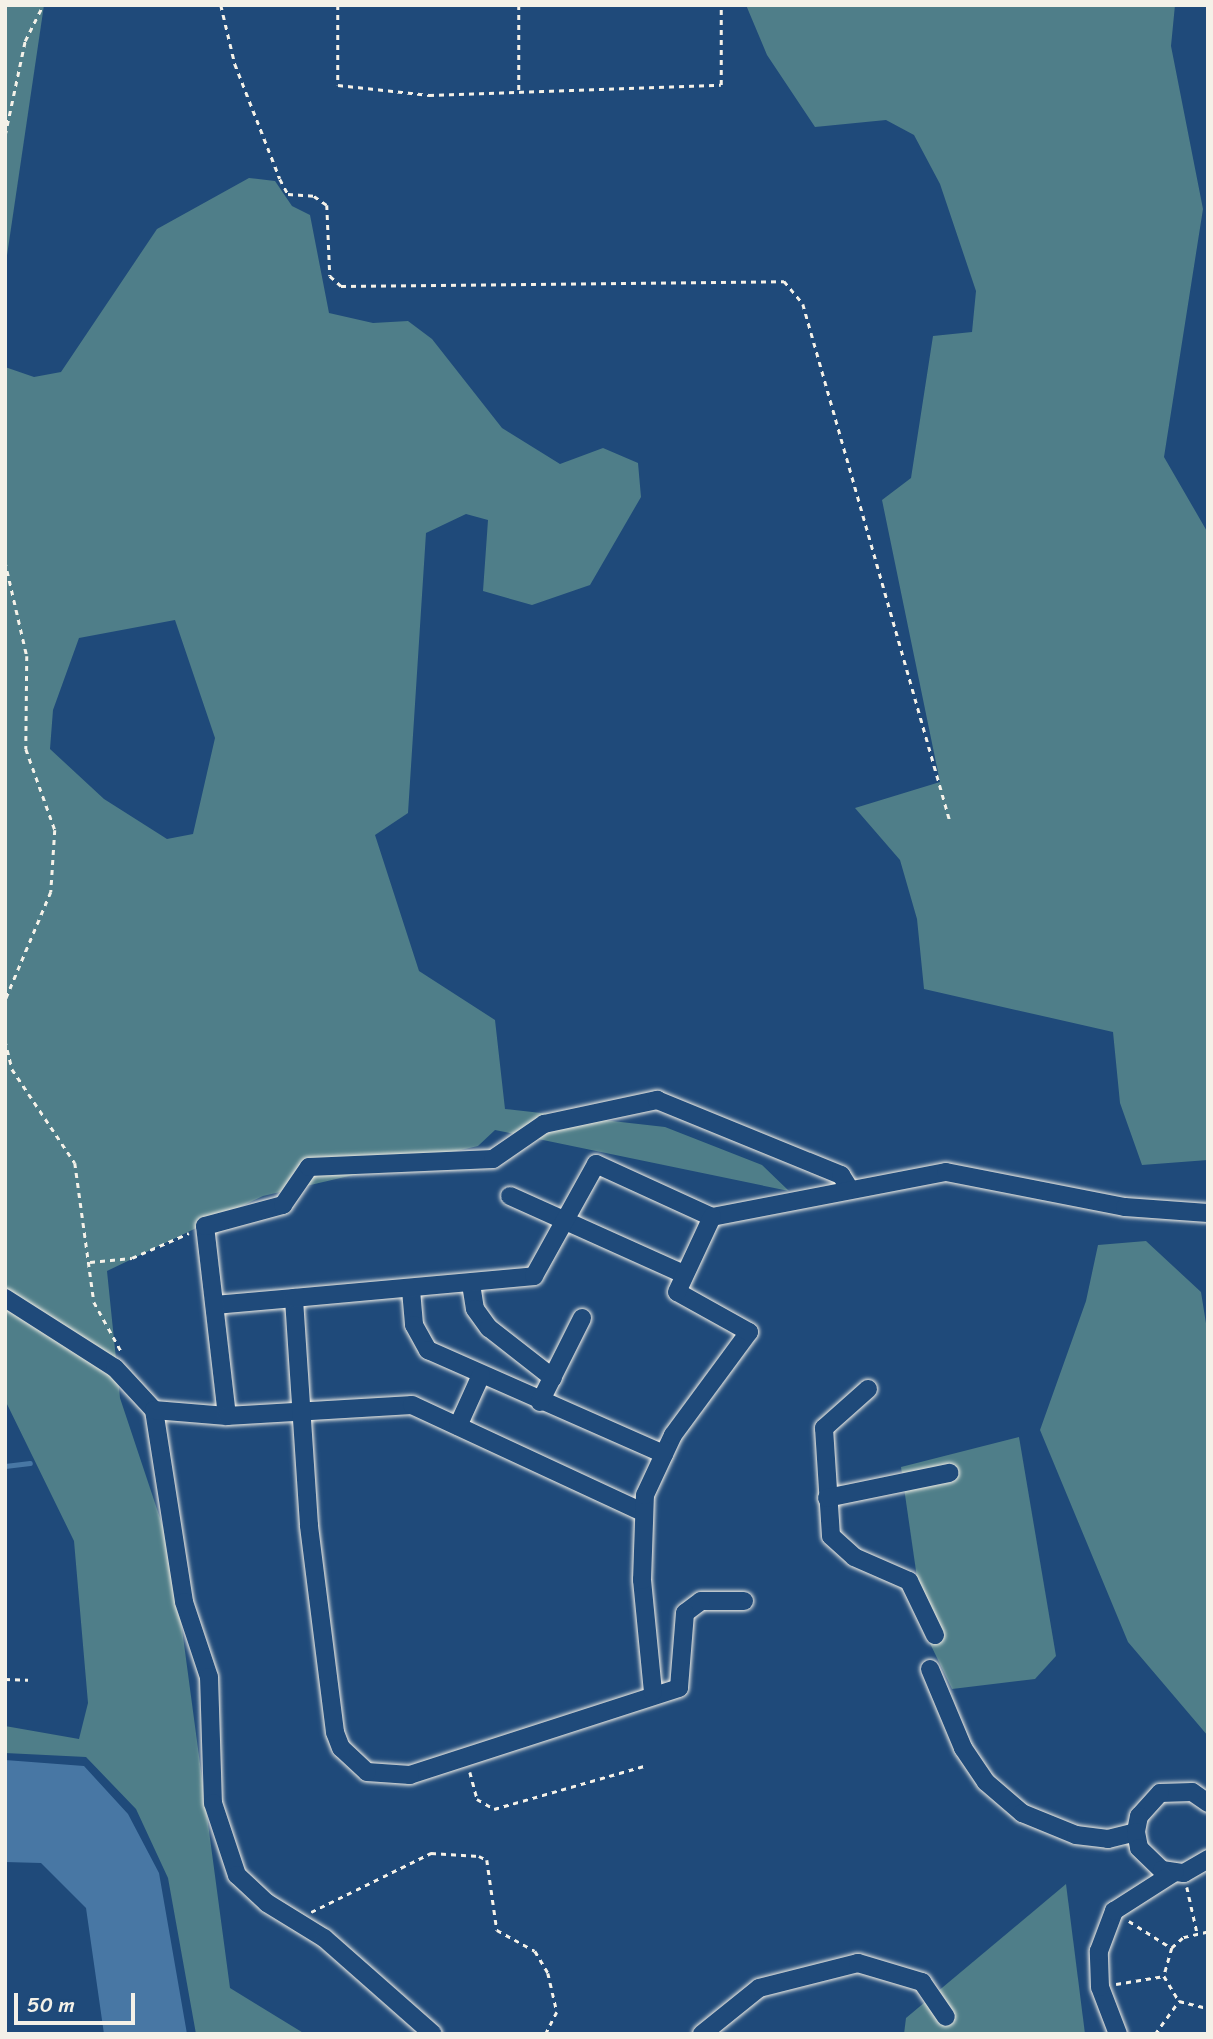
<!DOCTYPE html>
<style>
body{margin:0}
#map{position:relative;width:1213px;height:2039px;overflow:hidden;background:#1f4a7a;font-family:Sriracha,sans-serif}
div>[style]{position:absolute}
.green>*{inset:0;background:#4f7e89}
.water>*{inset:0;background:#4877a4}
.stream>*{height:5px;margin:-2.5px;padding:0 2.5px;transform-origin:2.5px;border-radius:2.5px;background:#4877a4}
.path>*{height:2.5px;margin-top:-1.25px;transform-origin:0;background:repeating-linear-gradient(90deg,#f4f1e8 0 5px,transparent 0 10px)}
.roads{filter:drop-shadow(0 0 2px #f4f1e8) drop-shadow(0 0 2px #f4f1e8)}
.minor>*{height:18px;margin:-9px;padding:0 9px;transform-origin:9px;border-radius:9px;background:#1f4a7a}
span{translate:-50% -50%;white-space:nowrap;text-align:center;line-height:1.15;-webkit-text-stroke:7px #1f4a7a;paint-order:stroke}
.frame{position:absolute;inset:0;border:7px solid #f4f1e8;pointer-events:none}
.scale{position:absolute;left:14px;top:1993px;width:121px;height:32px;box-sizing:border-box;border:4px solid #f4f1e8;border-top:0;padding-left:9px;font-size:21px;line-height:24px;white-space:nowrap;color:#f4f1e8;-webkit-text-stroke:5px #1f4a7a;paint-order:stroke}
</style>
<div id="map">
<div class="green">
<i style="clip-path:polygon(5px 5px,44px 5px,5px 269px)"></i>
<i style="clip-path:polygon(746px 5px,1175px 5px,1171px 46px,1203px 209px,1164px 457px,1208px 533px,1208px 1160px,1142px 1165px,1120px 1103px,1113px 1032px,924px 989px,917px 919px,900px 860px,855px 808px,940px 782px,882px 500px,911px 478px,933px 336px,972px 332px,976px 291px,940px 184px,914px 135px,886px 120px,815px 127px,767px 55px)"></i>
<i style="clip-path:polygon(evenodd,249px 178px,275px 181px,292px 206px,310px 215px,329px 313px,373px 323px,408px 321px,432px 339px,502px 428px,560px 464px,603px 448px,638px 463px,641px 497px,590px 585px,532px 605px,483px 591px,488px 520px,466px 514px,426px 533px,408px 813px,375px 835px,419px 971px,495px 1020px,505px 1109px,665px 1127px,762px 1165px,789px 1191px,495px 1130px,478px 1146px,263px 1196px,107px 1271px,120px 1398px,172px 1554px,230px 1988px,305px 2034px,196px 2034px,168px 1878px,136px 1809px,86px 1757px,5px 1753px,5px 1726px,79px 1739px,88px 1703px,74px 1541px,5px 1400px,5px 367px,34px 377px,61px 372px,157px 229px,249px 178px,175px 620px,215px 738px,193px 834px,167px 839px,104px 799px,50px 749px,53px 710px,79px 638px,175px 620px)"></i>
<i style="clip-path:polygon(1146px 1241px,1201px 1292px,1208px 1336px,1208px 1736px,1128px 1642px,1040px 1430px,1086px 1301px,1098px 1245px)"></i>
<i style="clip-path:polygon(1019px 1437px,1056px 1656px,1035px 1679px,952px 1689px,925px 1633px,901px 1467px)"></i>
<i style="clip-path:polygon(1066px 1884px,1085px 2034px,904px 2034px,906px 2018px)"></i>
</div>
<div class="water">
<i style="clip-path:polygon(5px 1760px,84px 1766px,128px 1814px,159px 1873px,187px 2034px,104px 2034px,86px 1908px,41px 1863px,5px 1862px)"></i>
</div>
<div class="stream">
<i style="left:5px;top:1466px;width:25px;rotate:-7deg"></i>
</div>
<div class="path">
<i style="left:221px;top:5px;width:61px;rotate:76.7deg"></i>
<i style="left:235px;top:64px;width:123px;rotate:68.6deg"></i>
<i style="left:280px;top:179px;width:17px;rotate:62deg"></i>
<i style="left:288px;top:194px;width:26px;rotate:4deg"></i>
<i style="left:314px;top:196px;width:16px;rotate:35deg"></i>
<i style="left:327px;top:205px;width:71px;rotate:87.6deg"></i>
<i style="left:330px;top:276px;width:15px;rotate:42deg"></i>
<i style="left:341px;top:286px;width:443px;rotate:-0.6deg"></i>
<i style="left:784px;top:281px;width:30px;rotate:50deg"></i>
<i style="left:803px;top:304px;width:537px;rotate:74.13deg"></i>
<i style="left:338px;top:5px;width:80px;rotate:90deg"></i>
<i style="left:338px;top:85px;width:92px;rotate:6.3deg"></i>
<i style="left:429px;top:95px;width:292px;rotate:-2deg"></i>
<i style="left:721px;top:85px;width:80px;rotate:-90deg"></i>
<i style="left:519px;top:5px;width:88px;rotate:90deg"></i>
<i style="left:5px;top:135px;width:96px;rotate:-78deg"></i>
<i style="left:25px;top:41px;width:40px;rotate:-63.4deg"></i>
<i style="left:5px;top:561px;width:98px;rotate:77deg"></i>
<i style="left:27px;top:656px;width:93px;rotate:90.6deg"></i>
<i style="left:26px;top:749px;width:86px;rotate:70.3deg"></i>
<i style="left:55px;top:830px;width:62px;rotate:93.7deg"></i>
<i style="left:51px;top:892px;width:118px;rotate:112.9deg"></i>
<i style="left:5px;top:1040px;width:30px;rotate:76deg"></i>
<i style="left:12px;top:1069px;width:113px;rotate:56.2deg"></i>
<i style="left:75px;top:1163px;width:140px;rotate:82.2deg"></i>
<i style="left:94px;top:1302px;width:56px;rotate:61.1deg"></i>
<i style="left:90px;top:1262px;width:42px;rotate:-5.4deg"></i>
<i style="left:132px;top:1258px;width:62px;rotate:-23.7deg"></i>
<i style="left:5px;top:1679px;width:23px;rotate:2deg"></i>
<i style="left:470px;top:1772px;width:28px;rotate:75deg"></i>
<i style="left:477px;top:1799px;width:20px;rotate:30deg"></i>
<i style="left:494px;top:1809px;width:156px;rotate:-16deg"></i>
<i style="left:1187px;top:1887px;width:46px;rotate:77.5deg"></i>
<i style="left:311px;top:1912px;width:134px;rotate:-26.2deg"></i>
<i style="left:431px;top:1853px;width:48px;rotate:3.6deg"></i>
<i style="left:479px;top:1856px;width:9px;rotate:27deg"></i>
<i style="left:487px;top:1860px;width:71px;rotate:81.9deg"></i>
<i style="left:497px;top:1930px;width:43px;rotate:28.9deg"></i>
<i style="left:535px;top:1951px;width:26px;rotate:59deg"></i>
<i style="left:548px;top:1973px;width:40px;rotate:77deg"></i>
<i style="left:557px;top:2012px;width:25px;rotate:117deg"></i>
<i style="left:1129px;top:1921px;width:49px;rotate:32.4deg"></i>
<i style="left:1208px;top:1932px;width:26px;rotate:167deg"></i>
<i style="left:1183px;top:1938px;width:15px;rotate:138deg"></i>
<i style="left:1172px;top:1948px;width:29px;rotate:106deg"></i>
<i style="left:1164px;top:1976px;width:29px;rotate:59deg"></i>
<i style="left:1179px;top:2001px;width:30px;rotate:14deg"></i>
<i style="left:1116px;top:1984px;width:49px;rotate:-9.5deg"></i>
<i style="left:1155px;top:2034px;width:41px;rotate:-54deg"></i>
</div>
<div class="roads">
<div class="minor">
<i style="left:510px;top:1196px;width:188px;rotate:24.2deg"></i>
<i style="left:471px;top:1284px;width:25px;rotate:81deg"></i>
<i style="left:475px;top:1309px;width:24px;rotate:54deg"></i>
<i style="left:489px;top:1328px;width:81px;rotate:38deg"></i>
<i style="left:411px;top:1290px;width:35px;rotate:85deg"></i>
<i style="left:414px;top:1325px;width:29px;rotate:61deg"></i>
<i style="left:428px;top:1350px;width:258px;rotate:23.8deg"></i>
<i style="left:5px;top:1298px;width:130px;rotate:32.5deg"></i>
<i style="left:115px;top:1368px;width:57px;rotate:47.1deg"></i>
<i style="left:154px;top:1410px;width:194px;rotate:81.1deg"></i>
<i style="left:184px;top:1602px;width:79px;rotate:71.6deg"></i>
<i style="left:209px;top:1677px;width:126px;rotate:88.2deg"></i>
<i style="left:213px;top:1803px;width:76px;rotate:71.6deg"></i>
<i style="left:237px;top:1875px;width:41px;rotate:43deg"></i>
<i style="left:267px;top:1903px;width:67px;rotate:31.6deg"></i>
<i style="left:324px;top:1938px;width:145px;rotate:41.4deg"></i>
<i style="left:215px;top:1305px;width:79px;rotate:-5.1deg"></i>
<i style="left:868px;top:1389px;width:59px;rotate:138.4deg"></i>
<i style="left:824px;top:1428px;width:108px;rotate:86.3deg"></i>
<i style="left:831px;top:1536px;width:31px;rotate:42deg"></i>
<i style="left:854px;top:1557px;width:60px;rotate:23.6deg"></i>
<i style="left:909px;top:1581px;width:60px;rotate:64.3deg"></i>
<i style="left:540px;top:1402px;width:94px;rotate:-63.4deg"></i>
<i style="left:154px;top:1410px;width:73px;rotate:4.7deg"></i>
<i style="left:227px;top:1416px;width:191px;rotate:-96.6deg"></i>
<i style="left:205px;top:1226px;width:81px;rotate:-15.1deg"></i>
<i style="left:283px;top:1205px;width:46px;rotate:-55.6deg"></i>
<i style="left:309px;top:1167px;width:184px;rotate:-2.5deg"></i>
<i style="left:493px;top:1159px;width:62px;rotate:-34.5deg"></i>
<i style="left:544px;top:1124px;width:116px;rotate:-12deg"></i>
<i style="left:657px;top:1100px;width:199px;rotate:22.2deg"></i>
<i style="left:841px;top:1175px;width:15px;rotate:58deg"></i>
<i style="left:227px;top:1416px;width:185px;rotate:-3.4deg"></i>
<i style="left:412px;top:1405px;width:255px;rotate:24.9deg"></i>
<i style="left:458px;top:1426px;width:56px;rotate:-65.7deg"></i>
<i style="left:827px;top:1498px;width:125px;rotate:-11.6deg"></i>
<i style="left:744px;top:1601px;width:43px;rotate:180deg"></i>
<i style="left:701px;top:1601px;width:20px;rotate:143deg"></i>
<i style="left:685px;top:1613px;width:75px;rotate:94.6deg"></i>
<i style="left:679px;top:1688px;width:283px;rotate:162.1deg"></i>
<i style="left:410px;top:1775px;width:43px;rotate:-176deg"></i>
<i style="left:367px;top:1772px;width:35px;rotate:-137deg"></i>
<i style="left:341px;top:1748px;width:17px;rotate:-111deg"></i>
<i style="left:335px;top:1732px;width:209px;rotate:-97.2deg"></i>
<i style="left:309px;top:1525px;width:227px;rotate:-93.8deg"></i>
<i style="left:294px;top:1298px;width:241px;rotate:-5.2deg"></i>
<i style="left:534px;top:1276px;width:128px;rotate:-61deg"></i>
<i style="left:596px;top:1164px;width:128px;rotate:24.6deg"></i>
<i style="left:712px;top:1217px;width:238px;rotate:-10.9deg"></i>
<i style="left:946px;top:1172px;width:182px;rotate:11.1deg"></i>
<i style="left:1125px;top:1207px;width:83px;rotate:4.1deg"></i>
<i style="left:930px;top:1669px;width:86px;rotate:67.3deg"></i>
<i style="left:963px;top:1748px;width:41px;rotate:55.9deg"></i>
<i style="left:986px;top:1782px;width:48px;rotate:40.7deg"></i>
<i style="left:1022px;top:1813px;width:58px;rotate:22.2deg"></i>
<i style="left:1076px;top:1835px;width:32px;rotate:7deg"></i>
<i style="left:1108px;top:1839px;width:29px;rotate:-14deg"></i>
<i style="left:653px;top:1692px;width:113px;rotate:-95.6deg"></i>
<i style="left:642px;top:1580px;width:85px;rotate:-88deg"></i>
<i style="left:645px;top:1495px;width:66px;rotate:-65deg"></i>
<i style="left:673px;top:1435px;width:128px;rotate:-53.6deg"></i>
<i style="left:749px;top:1332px;width:82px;rotate:-150.9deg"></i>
<i style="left:677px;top:1292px;width:83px;rotate:-65deg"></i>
<i style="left:1208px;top:1803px;width:19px;rotate:-145deg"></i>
<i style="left:1192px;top:1792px;width:32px;rotate:178deg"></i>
<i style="left:1160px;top:1793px;width:31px;rotate:132deg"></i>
<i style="left:1139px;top:1816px;width:16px;rotate:101deg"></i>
<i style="left:1136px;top:1832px;width:16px;rotate:79deg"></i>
<i style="left:1139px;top:1848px;width:32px;rotate:44deg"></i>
<i style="left:1162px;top:1870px;width:22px;rotate:8deg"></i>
<i style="left:1184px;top:1873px;width:28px;rotate:-30deg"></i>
<i style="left:702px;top:2034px;width:73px;rotate:-38.9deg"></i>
<i style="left:759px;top:1988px;width:102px;rotate:-14.2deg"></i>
<i style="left:858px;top:1963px;width:67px;rotate:16.5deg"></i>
<i style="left:922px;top:1982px;width:42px;rotate:55.6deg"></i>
<i style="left:1118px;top:2034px;width:50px;rotate:-111deg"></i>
<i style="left:1100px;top:1987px;width:36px;rotate:-92deg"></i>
<i style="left:1099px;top:1951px;width:43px;rotate:-69.4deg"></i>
<i style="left:1114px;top:1911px;width:72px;rotate:-32.6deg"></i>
</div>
</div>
<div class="frame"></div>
<div class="scale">50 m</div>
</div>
